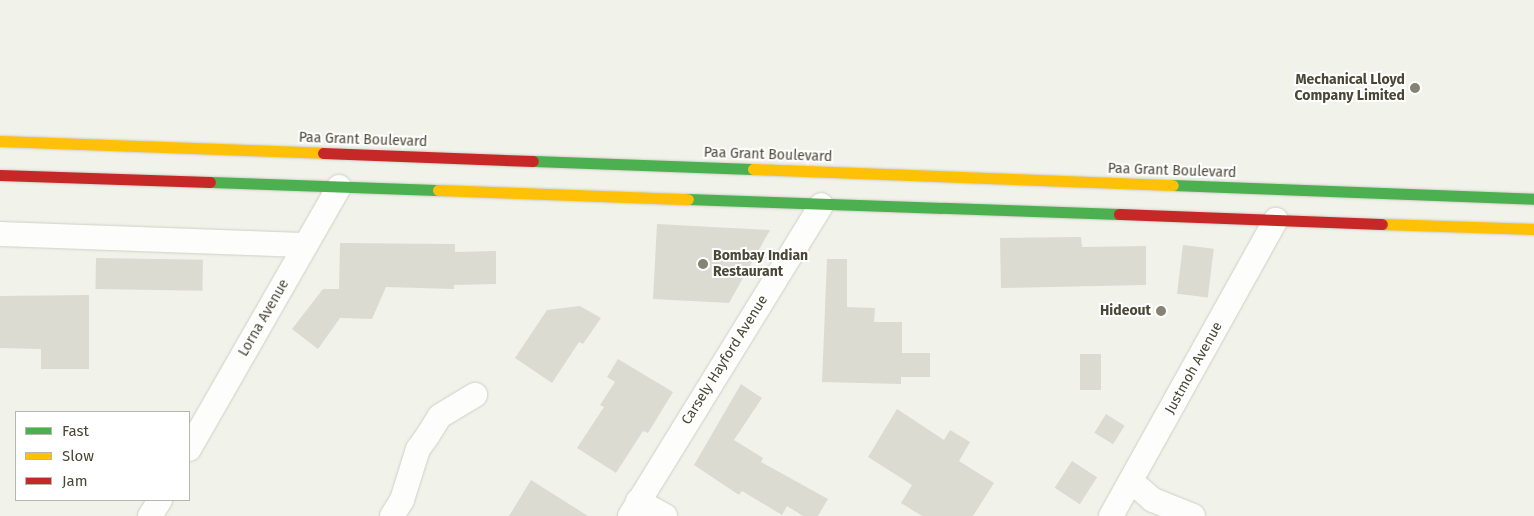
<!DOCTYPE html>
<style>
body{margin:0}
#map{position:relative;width:1534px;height:516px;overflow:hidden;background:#f1f2ea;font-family:"Fira Sans",sans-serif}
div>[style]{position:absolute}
.building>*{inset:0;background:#dbdbd2;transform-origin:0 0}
.roads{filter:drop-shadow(0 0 1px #cfd0c7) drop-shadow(0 0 1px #cfd0c7)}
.street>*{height:24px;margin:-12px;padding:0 12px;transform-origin:12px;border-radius:12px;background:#fdfdfc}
.fast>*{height:11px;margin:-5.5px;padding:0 5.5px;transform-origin:5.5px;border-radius:5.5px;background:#4caf50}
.slow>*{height:11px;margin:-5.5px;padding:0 5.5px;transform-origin:5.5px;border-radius:5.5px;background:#ffc107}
.jam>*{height:11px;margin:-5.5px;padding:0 5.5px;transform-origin:5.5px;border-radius:5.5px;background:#c62828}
.dots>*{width:14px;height:14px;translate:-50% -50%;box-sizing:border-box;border:2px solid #fff;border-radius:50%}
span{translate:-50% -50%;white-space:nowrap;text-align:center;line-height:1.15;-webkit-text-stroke:4px #fff;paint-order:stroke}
.poi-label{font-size:14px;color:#494735;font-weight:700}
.right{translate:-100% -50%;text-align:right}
.left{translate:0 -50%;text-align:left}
.street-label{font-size:14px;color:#494735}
.legend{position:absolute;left:15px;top:411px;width:175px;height:90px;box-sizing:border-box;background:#fff;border:1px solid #b6b5ae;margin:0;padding:6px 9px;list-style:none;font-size:15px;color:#494735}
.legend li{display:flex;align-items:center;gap:10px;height:25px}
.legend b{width:25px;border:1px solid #b6b5ae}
</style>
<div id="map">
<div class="building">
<i style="clip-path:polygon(657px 224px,770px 230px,729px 303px,653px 299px)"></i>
<i style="clip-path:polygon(1081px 237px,1082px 247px,1146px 246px,1146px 285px,1001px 288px,1000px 238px)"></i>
<i style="clip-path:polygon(340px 243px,455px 244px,455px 252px,496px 251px,496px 284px,454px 285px,454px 289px,386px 287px,372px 319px,340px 318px,318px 349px,292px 329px,323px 289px,339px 289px)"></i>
<i style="left:1183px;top:245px;width:31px;height:49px;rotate:7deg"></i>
<i style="left:96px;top:258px;width:107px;height:31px;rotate:1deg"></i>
<i style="clip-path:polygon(827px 259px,847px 259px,847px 307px,875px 308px,874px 322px,902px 322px,902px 353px,930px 353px,930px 377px,901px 377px,901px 384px,822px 382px)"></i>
<i style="clip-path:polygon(89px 295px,89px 369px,41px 369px,41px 349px,0 348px,0 296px)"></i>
<i style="clip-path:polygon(580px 306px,601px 318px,583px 344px,579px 342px,552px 383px,515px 358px,547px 310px)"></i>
<i style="left:1080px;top:354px;width:21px;height:36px"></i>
<i style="clip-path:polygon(618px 359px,673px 392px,648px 433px,643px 431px,616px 473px,577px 448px,604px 407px,600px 405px,615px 382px,607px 377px)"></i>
<i style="clip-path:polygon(741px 384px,762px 398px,734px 440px,763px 458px,761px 462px,828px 499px,818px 516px,803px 516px,787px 506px,782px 515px,742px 491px,739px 495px,694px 465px)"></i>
<i style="clip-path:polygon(897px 409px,944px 440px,950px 430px,970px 442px,959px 461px,994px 483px,973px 516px,922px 516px,901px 503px,912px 485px,868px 457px)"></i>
<i style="left:1106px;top:414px;width:22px;height:22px;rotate:32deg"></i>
<i style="left:1072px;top:461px;width:30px;height:32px;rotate:33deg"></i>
<i style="clip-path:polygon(531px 480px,588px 516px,509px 516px)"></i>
</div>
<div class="roads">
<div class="street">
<i style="left:0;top:234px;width:305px;rotate:2.1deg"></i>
<i style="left:189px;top:449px;width:302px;rotate:-60.2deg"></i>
<i style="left:1131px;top:481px;width:29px;rotate:41deg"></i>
<i style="left:1153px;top:500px;width:43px;rotate:21.8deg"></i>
<i style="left:638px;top:501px;width:31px;rotate:29deg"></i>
<i style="left:150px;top:516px;width:19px;rotate:-58deg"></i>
<i style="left:392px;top:516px;width:19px;rotate:-58deg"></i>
<i style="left:402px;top:500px;width:53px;rotate:-72.6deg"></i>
<i style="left:418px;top:449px;width:17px;rotate:-54deg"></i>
<i style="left:428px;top:435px;width:22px;rotate:-58deg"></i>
<i style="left:440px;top:416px;width:41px;rotate:-31deg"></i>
<i style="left:630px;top:516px;width:365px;rotate:-58.4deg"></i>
<i style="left:1111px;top:516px;width:339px;rotate:-60.9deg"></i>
</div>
<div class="fast">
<i style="left:533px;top:161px;width:220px;rotate:2.1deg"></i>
<i style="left:210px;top:182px;width:228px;rotate:2deg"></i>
<i style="left:1173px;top:185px;width:361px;rotate:2.2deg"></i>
<i style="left:688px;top:199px;width:431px;rotate:2deg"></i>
</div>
<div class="slow">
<i style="left:0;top:141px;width:323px;rotate:2.1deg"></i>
<i style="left:753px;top:169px;width:420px;rotate:2.2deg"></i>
<i style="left:438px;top:190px;width:250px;rotate:2.1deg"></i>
<i style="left:1382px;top:224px;width:152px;rotate:1.9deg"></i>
</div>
<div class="jam">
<i style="left:323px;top:153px;width:210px;rotate:2.2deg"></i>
<i style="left:0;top:175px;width:210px;rotate:1.9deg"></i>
<i style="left:1119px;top:214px;width:263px;rotate:2.2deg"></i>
</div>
</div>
<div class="dots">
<i style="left:1415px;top:88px;background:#848374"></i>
<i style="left:703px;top:264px;background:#848374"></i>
<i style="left:1161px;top:311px;background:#848374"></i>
</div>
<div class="poi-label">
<span class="right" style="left:1405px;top:88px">Mechanical Lloyd<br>Company Limited</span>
<span class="left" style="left:713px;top:264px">Bombay Indian<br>Restaurant</span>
<span class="right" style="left:1151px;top:311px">Hideout</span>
</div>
<div class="street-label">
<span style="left:363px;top:140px;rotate:2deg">Paa Grant Boulevard</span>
<span style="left:768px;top:155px;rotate:2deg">Paa Grant Boulevard</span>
<span style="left:1172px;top:171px;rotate:2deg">Paa Grant Boulevard</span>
<span style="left:264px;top:318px;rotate:-60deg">Lorna Avenue</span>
<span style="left:725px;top:360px;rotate:-58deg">Carsely Hayford Avenue</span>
<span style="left:1194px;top:368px;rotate:-61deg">Justmoh Avenue</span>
</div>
<ul class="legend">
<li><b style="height:6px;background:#4caf50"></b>Fast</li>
<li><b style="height:6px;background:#ffc107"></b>Slow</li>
<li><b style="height:6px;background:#c62828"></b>Jam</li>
</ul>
</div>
